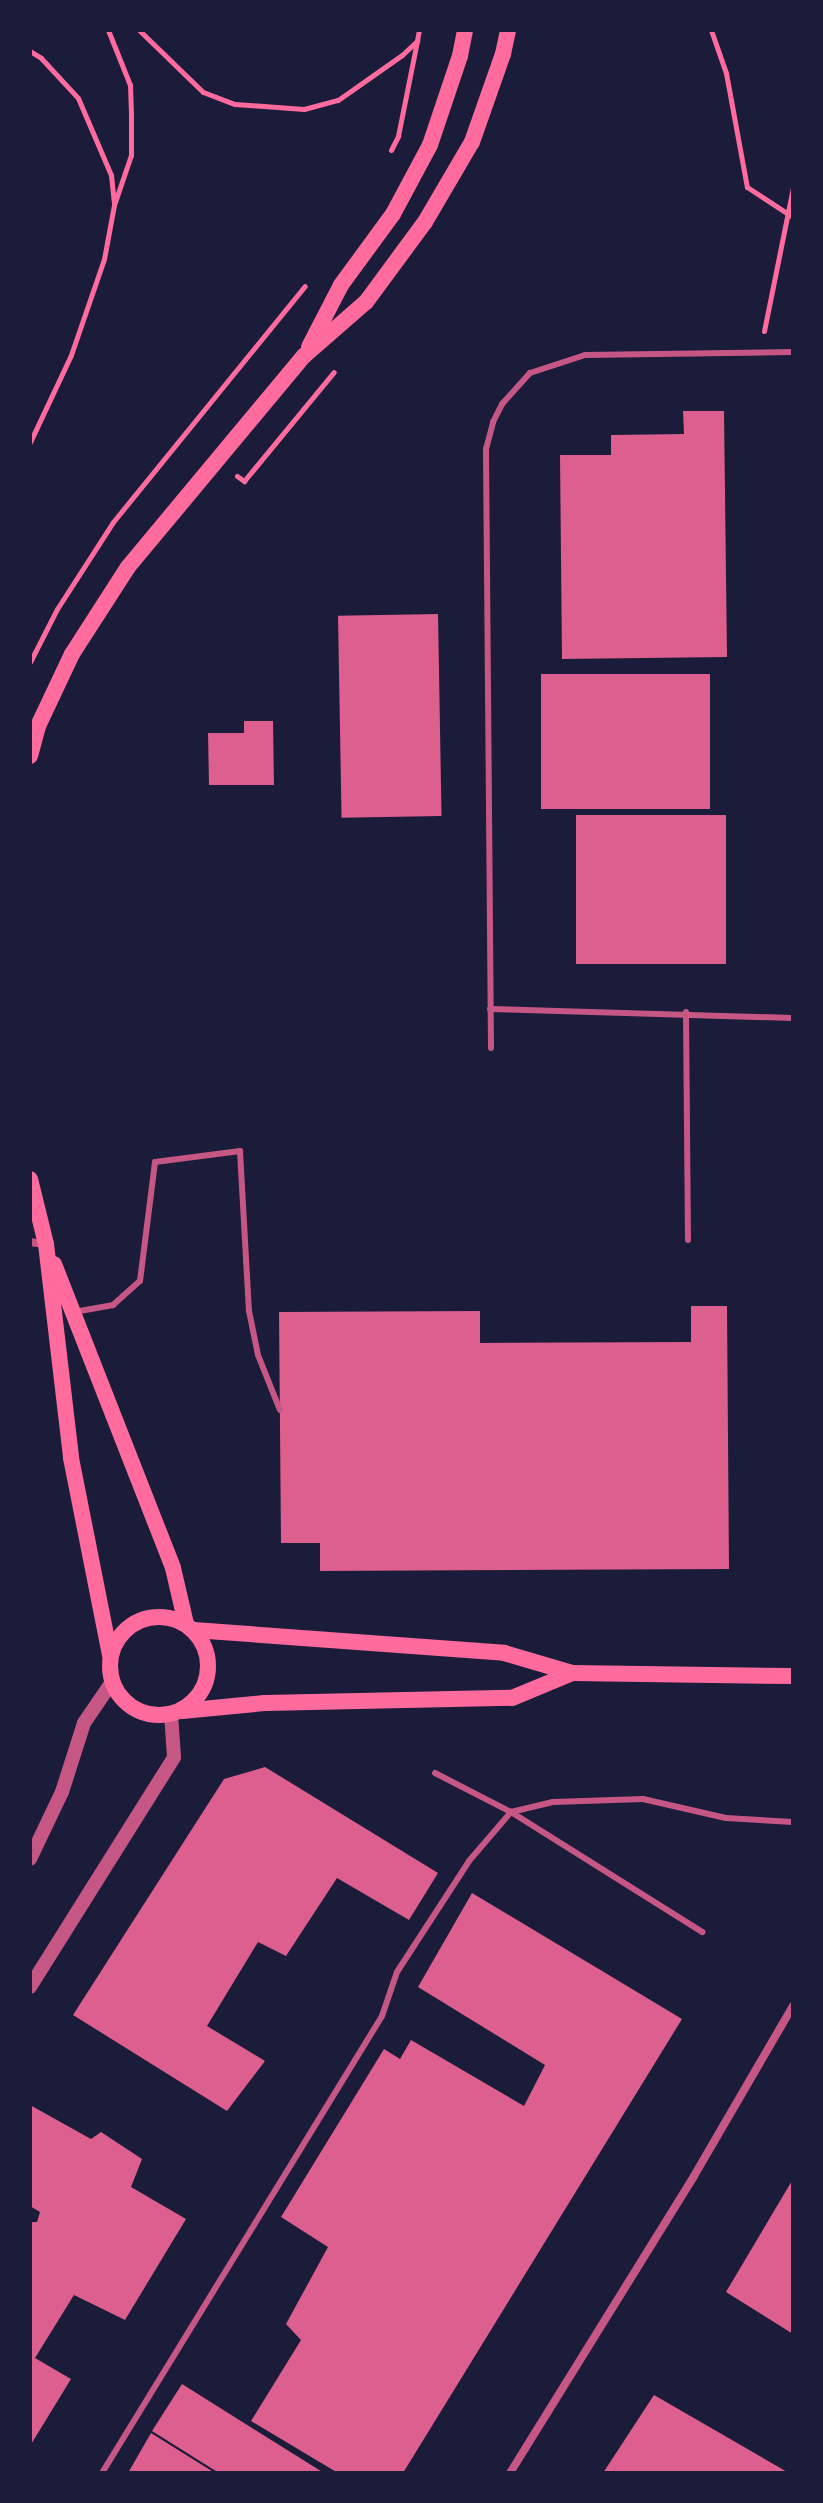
<!DOCTYPE html>
<style>
body{margin:0}
#map{position:relative;width:823px;height:2503px;overflow:hidden;background:#1b1b3a;font-family:Cabin,sans-serif}
div>[style]{position:absolute}
.building>*{inset:0;background:#dd5f8e;transform-origin:0 0}
.path>*{height:5px;margin:-2.5px;padding:0 2.5px;transform-origin:2.5px;border-radius:2.5px;background:#ff6b9d}
.service>*{height:6px;margin:-3px;padding:0 3px;transform-origin:3px;border-radius:3px;background:#c65784}
.minor>*{height:8px;margin:-4px;padding:0 4px;transform-origin:4px;border-radius:4px;background:#c65784}
.tertiary>*{height:14px;margin:-7px;padding:0 7px;transform-origin:7px;border-radius:7px;background:#c65784}
.secondary>*{height:16px;margin:-8px;padding:0 8px;transform-origin:8px;border-radius:8px;background:#ff6b9d}
.secondary>.ring{margin:-8px;padding:0;box-sizing:content-box;background:none;border:16px solid #ff6b9d;border-radius:50%}
span{translate:-50% -50%;white-space:nowrap;text-align:center;line-height:1.15;-webkit-text-stroke:6px #1b1b3a;paint-order:stroke}
.frame{position:absolute;inset:0;border:32px solid #1b1b3a;pointer-events:none}
</style>
<div id="map">
<div class="building">
<i style="clip-path:polygon(683px 411px,724px 411px,727px 657px,562px 659px,560px 455px,611px 455px,611px 435px,684px 434px)"></i>
<i style="left:438px;top:614px;width:202px;height:100px;rotate:89deg"></i>
<i style="left:541px;top:674px;width:169px;height:135px"></i>
<i style="clip-path:polygon(244px 721px,273px 721px,274px 785px,209px 785px,208px 733px,244px 733px)"></i>
<i style="left:726px;top:815px;width:149px;height:150px;rotate:90deg"></i>
<i style="clip-path:polygon(691px 1306px,727px 1306px,729px 1569px,320px 1571px,320px 1543px,281px 1543px,279px 1312px,480px 1311px,480px 1343px,691px 1342px)"></i>
<i style="clip-path:polygon(265px 1767px,438px 1873px,409px 1920px,337px 1878px,286px 1956px,258px 1942px,207px 2026px,265px 2061px,227px 2111px,73px 2015px,224px 1779px)"></i>
<i style="clip-path:polygon(472px 1893px,682px 2019px,403px 2473px,338px 2473px,251px 2421px,301px 2340px,286px 2324px,328px 2247px,281px 2217px,384px 2049px,400px 2059px,411px 2040px,524px 2106px,545px 2065px,418px 1987px)"></i>
<i style="clip-path:polygon(30px 2105px,91px 2139px,101px 2132px,142px 2159px,131px 2187px,186px 2219px,125px 2320px,74px 2295px,35px 2358px,71px 2379px,30px 2446px,30px 2222px,37px 2222px,40px 2212px,30px 2206px)"></i>
<i style="clip-path:polygon(793px 2179px,793px 2334px,726px 2292px)"></i>
<i style="clip-path:polygon(182px 2384px,324px 2473px,219px 2473px,152px 2431px)"></i>
<i style="clip-path:polygon(654px 2395px,789px 2473px,603px 2473px)"></i>
<i style="clip-path:polygon(151px 2433px,215px 2473px,128px 2473px)"></i>
</div>
<div class="path">
<i style="left:108px;top:30px;width:59px;rotate:68.2deg"></i>
<i style="left:130px;top:85px;width:30px;rotate:88deg"></i>
<i style="left:131px;top:115px;width:40px;rotate:90deg"></i>
<i style="left:131px;top:155px;width:50px;rotate:108.8deg"></i>
<i style="left:139px;top:30px;width:89px;rotate:44.1deg"></i>
<i style="left:203px;top:92px;width:34px;rotate:21deg"></i>
<i style="left:235px;top:104px;width:69px;rotate:4.1deg"></i>
<i style="left:304px;top:109px;width:35px;rotate:-15deg"></i>
<i style="left:338px;top:100px;width:78px;rotate:-35.1deg"></i>
<i style="left:402px;top:55px;width:21px;rotate:-43deg"></i>
<i style="left:417px;top:41px;width:11px;rotate:-80deg"></i>
<i style="left:711px;top:30px;width:46px;rotate:70.8deg"></i>
<i style="left:726px;top:73px;width:116px;rotate:79.6deg"></i>
<i style="left:747px;top:187px;width:55px;rotate:33.1deg"></i>
<i style="left:30px;top:51px;width:13px;rotate:32deg"></i>
<i style="left:41px;top:58px;width:54px;rotate:47.2deg"></i>
<i style="left:78px;top:98px;width:84px;rotate:66.8deg"></i>
<i style="left:111px;top:175px;width:30px;rotate:84deg"></i>
<i style="left:114px;top:205px;width:55px;rotate:100.5deg"></i>
<i style="left:104px;top:259px;width:102px;rotate:109deg"></i>
<i style="left:71px;top:355px;width:96px;rotate:115.2deg"></i>
<i style="left:391px;top:150px;width:16px;rotate:-63deg"></i>
<i style="left:398px;top:136px;width:97px;rotate:-78.7deg"></i>
<i style="left:764px;top:331px;width:147px;rotate:-78.6deg"></i>
<i style="left:237px;top:476px;width:9px;rotate:36deg"></i>
<i style="left:244px;top:481px;width:141px;rotate:-50.5deg"></i>
<i style="left:30px;top:662px;width:59px;rotate:-63deg"></i>
<i style="left:57px;top:609px;width:103px;rotate:-57.2deg"></i>
<i style="left:113px;top:522px;width:304px;rotate:-50.9deg"></i>
</div>
<div class="service">
<i style="left:490px;top:1009px;width:303px;rotate:1.7deg"></i>
<i style="left:686px;top:1012px;width:228px;rotate:89.5deg"></i>
<i style="left:491px;top:1048px;width:599px;rotate:-90.48deg"></i>
<i style="left:486px;top:449px;width:28px;rotate:-75deg"></i>
<i style="left:493px;top:422px;width:20px;rotate:-63deg"></i>
<i style="left:502px;top:404px;width:42px;rotate:-47.9deg"></i>
<i style="left:530px;top:373px;width:58px;rotate:-18.1deg"></i>
<i style="left:585px;top:355px;width:208px;rotate:-0.8deg"></i>
<i style="left:74px;top:1312px;width:40px;rotate:-10deg"></i>
<i style="left:113px;top:1305px;width:36px;rotate:-42deg"></i>
<i style="left:140px;top:1281px;width:120px;rotate:-82.8deg"></i>
<i style="left:155px;top:1162px;width:86px;rotate:-7.4deg"></i>
<i style="left:240px;top:1151px;width:160px;rotate:86.8deg"></i>
<i style="left:249px;top:1311px;width:45px;rotate:78.4deg"></i>
<i style="left:258px;top:1355px;width:59px;rotate:68.2deg"></i>
<i style="left:435px;top:1773px;width:85px;rotate:27.2deg"></i>
<i style="left:511px;top:1812px;width:43px;rotate:-13.4deg"></i>
<i style="left:553px;top:1802px;width:90px;rotate:-1.9deg"></i>
<i style="left:643px;top:1799px;width:85px;rotate:12.9deg"></i>
<i style="left:726px;top:1818px;width:67px;rotate:3.4deg"></i>
<i style="left:102px;top:2473px;width:536px;rotate:-58.5deg"></i>
<i style="left:382px;top:2016px;width:46px;rotate:-71.2deg"></i>
<i style="left:397px;top:1972px;width:132px;rotate:-57deg"></i>
<i style="left:469px;top:1861px;width:65px;rotate:-49.4deg"></i>
<i style="left:511px;top:1812px;width:226px;rotate:32.1deg"></i>
</div>
<div class="minor">
<i style="left:30px;top:1242px;width:15px;rotate:8deg"></i>
<i style="left:510px;top:2473px;width:349px;rotate:-58.2deg"></i>
<i style="left:694px;top:2176px;width:197px;rotate:-59.8deg"></i>
</div>
<div class="tertiary">
<i style="left:30px;top:1859px;width:74px;rotate:-64.5deg"></i>
<i style="left:62px;top:1792px;width:72px;rotate:-72.3deg"></i>
<i style="left:84px;top:1723px;width:50px;rotate:-55.7deg"></i>
<i style="left:30px;top:1987px;width:271px;rotate:-57.9deg"></i>
<i style="left:174px;top:1757px;width:43px;rotate:-94deg"></i>
</div>
<div class="secondary">
<i style="left:309px;top:347px;width:70px;rotate:-62.7deg"></i>
<i style="left:341px;top:285px;width:88px;rotate:-53.8deg"></i>
<i style="left:393px;top:214px;width:78px;rotate:-61.8deg"></i>
<i style="left:430px;top:145px;width:94px;rotate:-71.4deg"></i>
<i style="left:460px;top:56px;width:26px;rotate:-79deg"></i>
<i style="left:30px;top:756px;width:31px;rotate:-75deg"></i>
<i style="left:38px;top:726px;width:80px;rotate:-64.7deg"></i>
<i style="left:72px;top:654px;width:103px;rotate:-57.2deg"></i>
<i style="left:128px;top:567px;width:275px;rotate:-50.2deg"></i>
<i style="left:304px;top:356px;width:82px;rotate:-41.1deg"></i>
<i style="left:366px;top:302px;width:99px;rotate:-53.6deg"></i>
<i style="left:425px;top:222px;width:93px;rotate:-59.6deg"></i>
<i style="left:472px;top:142px;width:93px;rotate:-70.6deg"></i>
<i style="left:503px;top:54px;width:25px;rotate:-78deg"></i>
<i style="left:30px;top:1179px;width:67px;rotate:76.2deg"></i>
<i style="left:46px;top:1244px;width:215px;rotate:83.3deg"></i>
<i style="left:71px;top:1458px;width:201px;rotate:78.8deg"></i>
<i style="left:54px;top:1264px;width:326px;rotate:68.6deg"></i>
<i style="left:173px;top:1568px;width:57px;rotate:76.9deg"></i>
<i class="ring" style="left:110px;top:1617px;width:82px;height:82px"></i>
<i style="left:194px;top:1630px;width:311px;rotate:4.2deg"></i>
<i style="left:504px;top:1653px;width:71px;rotate:16.4deg"></i>
<i style="left:572px;top:1673px;width:221px;rotate:0.8deg"></i>
<i style="left:182px;top:1711px;width:83px;rotate:-5.5deg"></i>
<i style="left:265px;top:1703px;width:247px;rotate:-1.2deg"></i>
<i style="left:512px;top:1698px;width:65px;rotate:-22.6deg"></i>
</div>
<div class="frame"></div>
</div>
